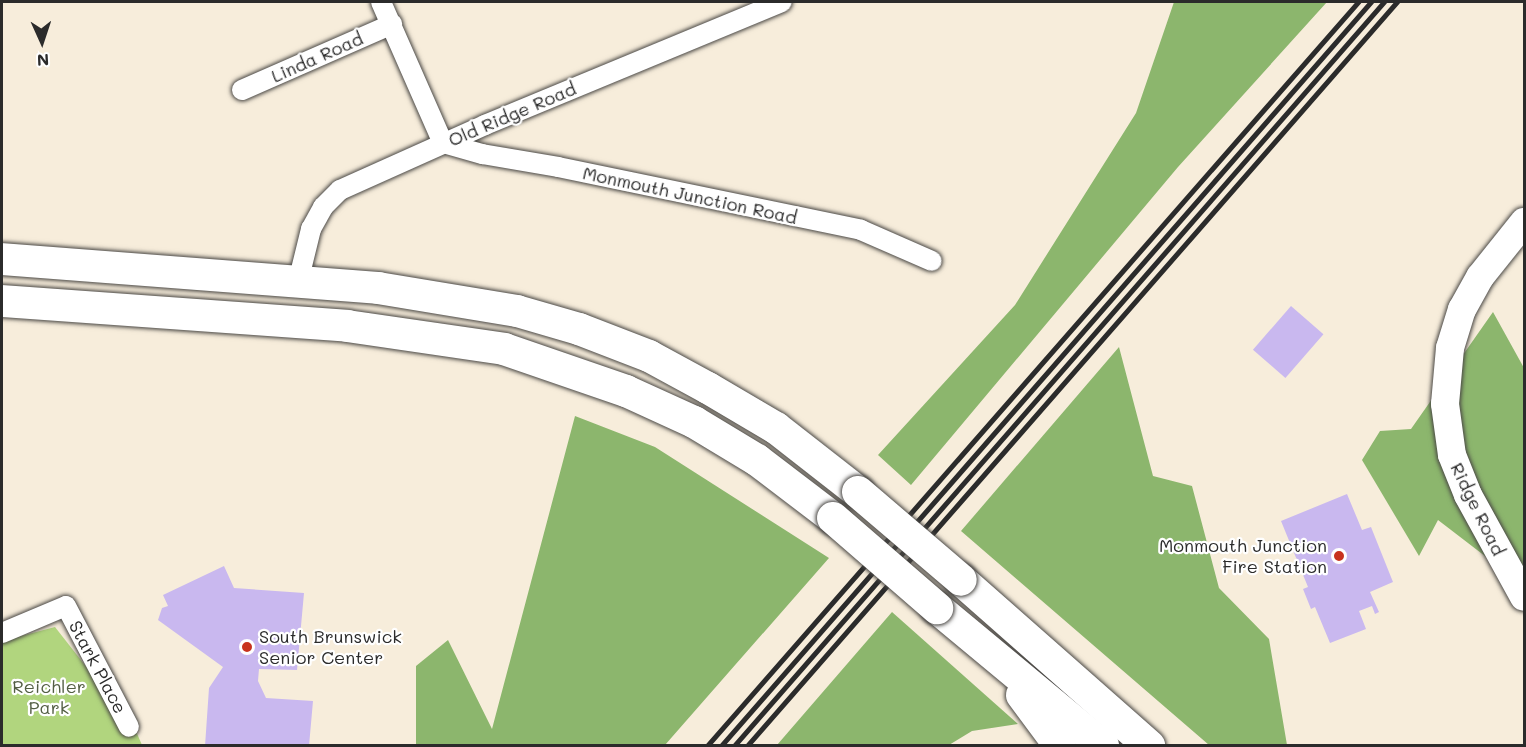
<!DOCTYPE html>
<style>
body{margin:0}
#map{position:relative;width:1526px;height:747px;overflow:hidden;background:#f7eddb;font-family:Mali,sans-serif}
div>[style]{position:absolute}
.green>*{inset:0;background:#b1d57e}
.forest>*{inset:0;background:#8cb66d}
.building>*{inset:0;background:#c9b8ef;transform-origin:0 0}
.roads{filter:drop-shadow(0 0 2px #4a4845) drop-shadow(0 0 2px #4a4845)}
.street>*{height:20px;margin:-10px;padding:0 10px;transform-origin:10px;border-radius:10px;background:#fff}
.secondary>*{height:28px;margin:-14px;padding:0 14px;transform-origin:14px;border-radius:14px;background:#fff}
.primary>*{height:32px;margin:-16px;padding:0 16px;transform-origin:16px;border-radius:16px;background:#fff}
.rail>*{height:4.5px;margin:-2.25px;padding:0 2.25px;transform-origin:2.25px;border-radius:2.25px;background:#2b2b2b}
.bridges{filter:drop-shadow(0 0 2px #4a4845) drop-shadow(0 0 2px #4a4845)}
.primary-bridge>*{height:32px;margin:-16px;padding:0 16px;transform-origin:16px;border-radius:16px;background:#fff}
.dots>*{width:16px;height:16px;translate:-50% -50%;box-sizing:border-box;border:3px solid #fff;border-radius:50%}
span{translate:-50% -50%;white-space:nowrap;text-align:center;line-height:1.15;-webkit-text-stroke:4.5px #fff;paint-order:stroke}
.street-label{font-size:18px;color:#2b2b2b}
.poi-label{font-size:18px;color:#2b2b2b}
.right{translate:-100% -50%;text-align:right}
.left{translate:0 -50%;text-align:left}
.park-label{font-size:18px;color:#535e44}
.frame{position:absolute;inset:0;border:3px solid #2b2b2b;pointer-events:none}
.north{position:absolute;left:12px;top:12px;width:60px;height:60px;-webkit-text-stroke:4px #fff;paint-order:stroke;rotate:177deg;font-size:16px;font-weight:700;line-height:24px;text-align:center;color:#2b2b2b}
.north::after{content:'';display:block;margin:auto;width:21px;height:27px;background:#2b2b2b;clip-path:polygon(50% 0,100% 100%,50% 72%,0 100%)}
</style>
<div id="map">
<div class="green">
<i style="clip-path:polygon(55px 627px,135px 729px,142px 745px,2px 746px,2px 641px)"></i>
</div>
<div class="forest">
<i style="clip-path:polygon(1174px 2px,1327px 2px,1178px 167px,911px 485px,878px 455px,1015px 305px,1136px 113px)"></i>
<i style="clip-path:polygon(1493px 312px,1524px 368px,1524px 586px,1438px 520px,1419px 556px,1362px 460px,1380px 431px,1411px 429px)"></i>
<i style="clip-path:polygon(1119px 347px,1153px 476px,1192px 486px,1219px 588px,1269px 639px,1287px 745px,1209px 745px,961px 531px)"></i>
<i style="clip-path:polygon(575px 416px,655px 447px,829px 558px,665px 745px,416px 745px,416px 666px,448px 640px,492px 729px)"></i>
<i style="clip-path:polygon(892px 612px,1018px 724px,972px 731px,949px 745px,777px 745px)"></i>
</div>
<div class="building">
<i style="left:1291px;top:306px;width:43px;height:58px;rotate:41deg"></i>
<i style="clip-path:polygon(1347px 494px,1362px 530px,1371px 527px,1393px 582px,1370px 592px,1379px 612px,1375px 614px,1372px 606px,1359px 611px,1366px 629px,1330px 643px,1315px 607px,1311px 609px,1303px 589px,1308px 587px,1281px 521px)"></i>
<i style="clip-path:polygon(224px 566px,234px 588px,304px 593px,297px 670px,259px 669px,258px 681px,266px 698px,313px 701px,309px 746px,205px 746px,209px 688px,223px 667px,158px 620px,162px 608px,168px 606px,163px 595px)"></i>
</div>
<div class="roads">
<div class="street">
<i style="left:381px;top:2px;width:154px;rotate:66.3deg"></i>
<i style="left:443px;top:143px;width:41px;rotate:15.8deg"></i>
<i style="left:482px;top:154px;width:77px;rotate:9.7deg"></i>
<i style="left:558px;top:167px;width:309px;rotate:11.7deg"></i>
<i style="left:861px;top:230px;width:77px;rotate:23.6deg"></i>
<i style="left:242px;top:90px;width:164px;rotate:-23.7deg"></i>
<i style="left:298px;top:282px;width:55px;rotate:-76.2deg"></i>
<i style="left:311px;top:229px;width:25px;rotate:-61deg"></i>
<i style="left:323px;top:207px;width:24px;rotate:-45deg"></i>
<i style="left:340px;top:190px;width:159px;rotate:-24.1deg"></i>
<i style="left:485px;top:125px;width:321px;rotate:-22.5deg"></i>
<i style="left:2px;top:633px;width:69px;rotate:-22.9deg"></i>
<i style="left:66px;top:606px;width:136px;rotate:62.5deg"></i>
</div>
<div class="secondary">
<i style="left:1524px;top:222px;width:70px;rotate:128.7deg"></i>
<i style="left:1480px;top:277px;width:37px;rotate:119deg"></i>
<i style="left:1462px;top:309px;width:41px;rotate:107.1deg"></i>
<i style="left:1450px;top:348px;width:56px;rotate:95.1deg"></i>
<i style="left:1445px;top:404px;width:51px;rotate:82.2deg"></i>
<i style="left:1452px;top:455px;width:43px;rotate:68.2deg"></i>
<i style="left:1468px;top:495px;width:116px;rotate:61.2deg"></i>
</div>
<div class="primary">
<i style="left:2px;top:259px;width:377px;rotate:4.4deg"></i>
<i style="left:378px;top:288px;width:141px;rotate:9.4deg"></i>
<i style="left:517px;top:311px;width:65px;rotate:16.2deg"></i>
<i style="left:579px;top:329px;width:75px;rotate:21.1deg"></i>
<i style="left:649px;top:356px;width:67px;rotate:28.5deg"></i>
<i style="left:708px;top:388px;width:79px;rotate:30.5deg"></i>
<i style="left:776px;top:428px;width:104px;rotate:38deg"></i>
<i style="left:2px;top:301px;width:346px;rotate:4.1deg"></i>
<i style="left:347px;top:326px;width:159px;rotate:8.3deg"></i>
<i style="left:504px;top:349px;width:129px;rotate:19deg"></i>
<i style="left:626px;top:391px;width:75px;rotate:24.5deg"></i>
<i style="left:694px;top:422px;width:74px;rotate:31.1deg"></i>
<i style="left:757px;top:460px;width:96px;rotate:37.3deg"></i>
<i style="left:961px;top:580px;width:251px;rotate:41.4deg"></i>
<i style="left:937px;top:608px;width:216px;rotate:39.7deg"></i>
<i style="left:1022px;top:695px;width:64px;rotate:53.3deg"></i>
</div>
</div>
<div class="rail">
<i style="left:707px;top:746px;width:989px;rotate:-48.81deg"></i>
<i style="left:721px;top:746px;width:988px;rotate:-48.86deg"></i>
<i style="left:734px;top:746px;width:988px;rotate:-48.86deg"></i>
<i style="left:747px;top:746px;width:988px;rotate:-48.86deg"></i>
</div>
<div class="bridges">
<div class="primary-bridge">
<i style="left:858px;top:492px;width:135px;rotate:40.5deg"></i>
<i style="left:833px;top:518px;width:138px;rotate:40.9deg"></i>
</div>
</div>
<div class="dots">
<i style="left:1339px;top:556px;background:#c8321e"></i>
<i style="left:247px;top:647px;background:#c8321e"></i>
</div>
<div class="street-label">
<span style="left:317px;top:57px;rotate:-24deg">Linda Road</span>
<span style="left:512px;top:114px;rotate:-23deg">Old Ridge Road</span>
<span style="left:690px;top:195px;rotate:12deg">Monmouth Junction Road</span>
<span style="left:1478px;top:509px;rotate:64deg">Ridge Road</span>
<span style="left:98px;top:667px;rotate:62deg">Stark Place</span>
</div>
<div class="poi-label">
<span class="right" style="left:1327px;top:556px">Monmouth Junction<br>Fire Station</span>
<span class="left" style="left:259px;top:647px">South Brunswick<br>Senior Center</span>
</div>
<div class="park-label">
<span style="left:49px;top:697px">Reichler<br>Park</span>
</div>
<div class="frame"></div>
<div class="north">N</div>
</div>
